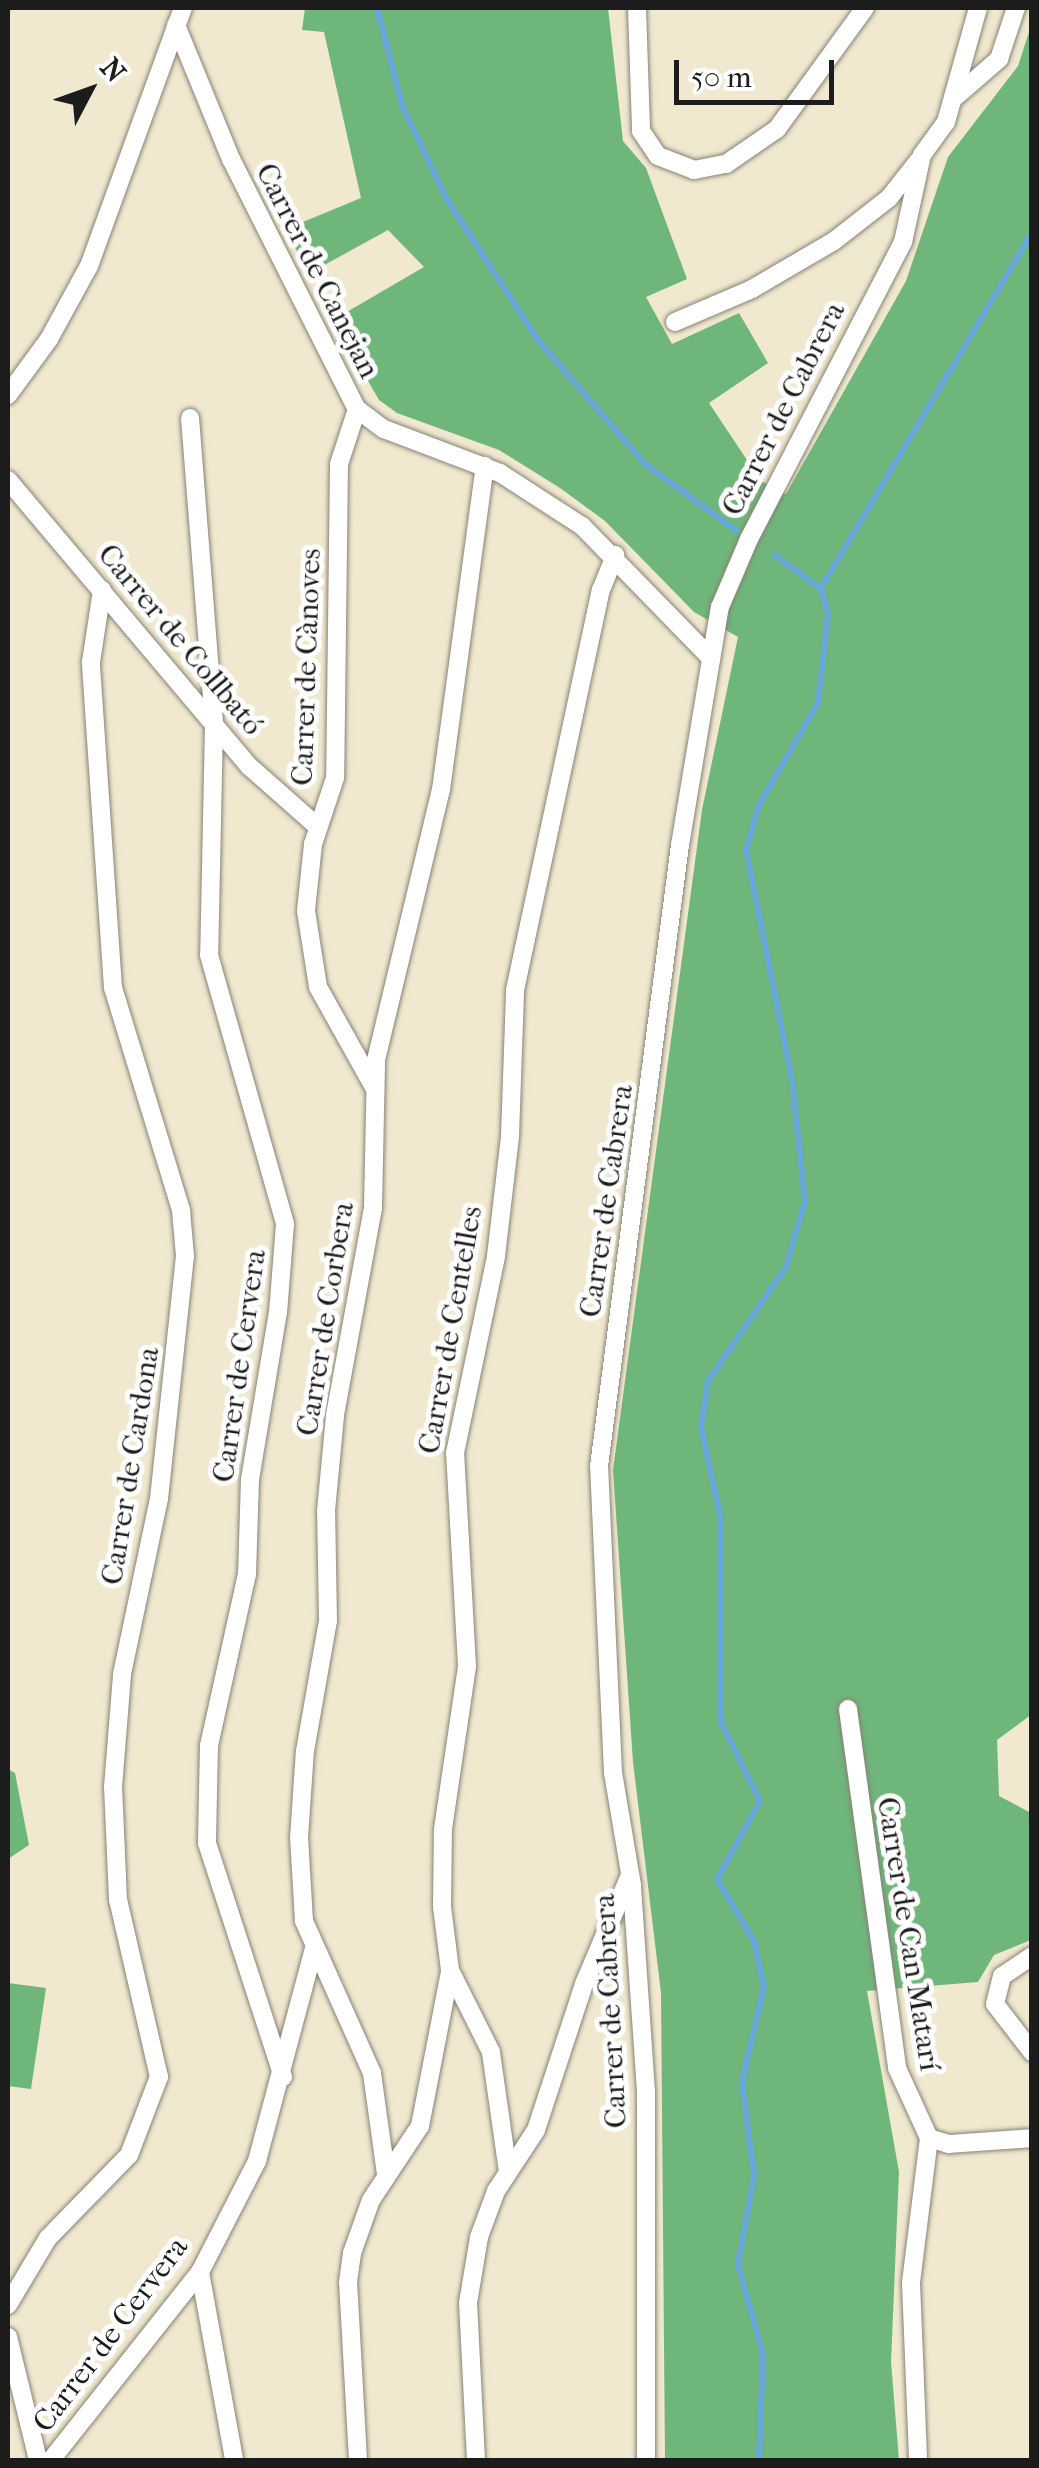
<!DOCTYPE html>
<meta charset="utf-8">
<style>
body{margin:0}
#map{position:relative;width:1039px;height:2468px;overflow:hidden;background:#f0e8cf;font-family:"IM FELL French Canon",serif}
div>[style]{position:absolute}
.forest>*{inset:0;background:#6fb67b}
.stream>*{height:6px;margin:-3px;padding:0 3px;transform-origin:3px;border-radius:3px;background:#69a8db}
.roads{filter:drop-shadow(0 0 2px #868276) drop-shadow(0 0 2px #868276)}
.minor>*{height:18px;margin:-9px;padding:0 9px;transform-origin:9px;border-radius:9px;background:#fff}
span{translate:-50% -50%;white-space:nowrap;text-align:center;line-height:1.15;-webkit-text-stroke:10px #fff;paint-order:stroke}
.street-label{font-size:30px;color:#1c1c1c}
.frame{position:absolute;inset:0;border:10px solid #1c1c1c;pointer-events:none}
.north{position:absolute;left:40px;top:40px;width:100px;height:100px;-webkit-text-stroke:8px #fff;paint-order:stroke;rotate:49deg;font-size:28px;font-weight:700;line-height:40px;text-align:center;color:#1c1c1c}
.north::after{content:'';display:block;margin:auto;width:35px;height:45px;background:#1c1c1c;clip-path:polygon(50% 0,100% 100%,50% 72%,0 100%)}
.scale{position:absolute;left:674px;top:60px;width:160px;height:45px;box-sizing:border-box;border:5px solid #1c1c1c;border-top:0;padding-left:12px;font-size:30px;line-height:35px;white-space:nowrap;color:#1c1c1c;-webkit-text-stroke:8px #fff;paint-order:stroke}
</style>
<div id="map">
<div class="forest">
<i style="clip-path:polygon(305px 8px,608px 8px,623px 141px,646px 168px,687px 279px,646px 297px,672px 344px,739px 313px,768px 363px,709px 403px,761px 481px,786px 494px,906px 281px,948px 157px,1018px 66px,1031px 26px,1032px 1714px,997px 1740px,999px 1796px,1031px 1813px,1031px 1940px,994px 1955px,978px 1982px,867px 1991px,899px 2172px,891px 2362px,899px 2460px,665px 2460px,661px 1993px,633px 1762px,613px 1470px,702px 810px,738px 637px,694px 612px,605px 521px,560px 488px,499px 450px,397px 413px,379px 400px,333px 320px,424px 267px,388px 230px,308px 274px,286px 229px,361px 198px,324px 32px,302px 30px)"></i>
<i style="clip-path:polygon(8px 1769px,15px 1773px,29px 1845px,8px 1859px)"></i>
<i style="clip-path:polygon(8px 1983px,46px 1988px,31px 2089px,8px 2086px)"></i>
</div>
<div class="stream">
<i style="left:377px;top:8px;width:100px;rotate:75.5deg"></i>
<i style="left:402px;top:105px;width:103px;rotate:64.7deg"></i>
<i style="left:446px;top:198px;width:169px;rotate:57.1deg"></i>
<i style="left:538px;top:340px;width:164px;rotate:49.2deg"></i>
<i style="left:645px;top:464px;width:114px;rotate:36.1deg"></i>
<i style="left:821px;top:588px;width:413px;rotate:-59.3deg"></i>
<i style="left:759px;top:2460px;width:106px;rotate:-87.8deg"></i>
<i style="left:763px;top:2354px;width:92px;rotate:-105.7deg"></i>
<i style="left:738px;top:2265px;width:91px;rotate:-79.9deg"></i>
<i style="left:754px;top:2175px;width:94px;rotate:-97.4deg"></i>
<i style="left:742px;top:2082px;width:98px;rotate:-77deg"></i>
<i style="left:764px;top:1987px;width:47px;rotate:-102.3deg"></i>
<i style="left:754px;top:1941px;width:72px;rotate:-120.8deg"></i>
<i style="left:717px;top:1879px;width:89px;rotate:-61.1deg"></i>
<i style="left:760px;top:1801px;width:90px;rotate:-116.3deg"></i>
<i style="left:720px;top:1720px;width:205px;rotate:-90deg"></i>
<i style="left:720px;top:1515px;width:91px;rotate:-102.1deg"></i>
<i style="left:701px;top:1426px;width:46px;rotate:-81.2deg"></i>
<i style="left:708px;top:1381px;width:138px;rotate:-55.6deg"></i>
<i style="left:786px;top:1267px;width:69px;rotate:-73.9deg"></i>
<i style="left:805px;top:1201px;width:122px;rotate:-96.1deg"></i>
<i style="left:792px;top:1080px;width:235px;rotate:-101.3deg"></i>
<i style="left:746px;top:850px;width:47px;rotate:-73.9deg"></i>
<i style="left:759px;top:805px;width:118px;rotate:-60deg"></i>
<i style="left:818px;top:703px;width:90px;rotate:-83.6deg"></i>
<i style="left:828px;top:614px;width:26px;rotate:-106deg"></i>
<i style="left:821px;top:589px;width:57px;rotate:-143.5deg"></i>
</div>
<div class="roads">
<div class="minor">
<i style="left:637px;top:8px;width:123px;rotate:88.1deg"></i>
<i style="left:641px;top:131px;width:30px;rotate:56deg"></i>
<i style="left:658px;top:156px;width:39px;rotate:21deg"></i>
<i style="left:694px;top:170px;width:33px;rotate:-11deg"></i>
<i style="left:726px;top:164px;width:62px;rotate:-34.5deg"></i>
<i style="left:777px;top:129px;width:150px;rotate:-54deg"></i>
<i style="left:176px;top:25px;width:145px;rotate:67.7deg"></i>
<i style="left:231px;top:159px;width:280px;rotate:63.3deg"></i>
<i style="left:357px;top:409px;width:34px;rotate:37deg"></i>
<i style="left:384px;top:429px;width:124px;rotate:20.8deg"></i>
<i style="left:500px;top:473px;width:98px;rotate:32.9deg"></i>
<i style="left:582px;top:526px;width:185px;rotate:45.7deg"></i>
<i style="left:954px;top:98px;width:60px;rotate:-40.9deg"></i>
<i style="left:999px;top:59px;width:54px;rotate:-71.6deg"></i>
<i style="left:675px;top:322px;width:84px;rotate:-23.2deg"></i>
<i style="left:752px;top:289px;width:95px;rotate:-30.3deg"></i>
<i style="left:834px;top:241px;width:70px;rotate:-38deg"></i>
<i style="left:889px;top:198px;width:48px;rotate:-51.7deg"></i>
<i style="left:8px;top:395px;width:69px;rotate:-53.8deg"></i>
<i style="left:49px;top:339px;width:83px;rotate:-61.3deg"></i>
<i style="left:89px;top:266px;width:275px;rotate:-70deg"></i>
<i style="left:357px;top:409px;width:58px;rotate:108.1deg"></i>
<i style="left:339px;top:464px;width:314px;rotate:90.7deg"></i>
<i style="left:335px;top:778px;width:70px;rotate:108.4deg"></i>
<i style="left:313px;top:844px;width:67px;rotate:96deg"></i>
<i style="left:306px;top:911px;width:77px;rotate:81deg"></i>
<i style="left:318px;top:987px;width:117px;rotate:60.8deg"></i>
<i style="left:190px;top:418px;width:308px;rotate:85.5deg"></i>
<i style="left:214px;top:725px;width:230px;rotate:91.2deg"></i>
<i style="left:209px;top:955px;width:280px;rotate:74.2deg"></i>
<i style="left:285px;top:1224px;width:88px;rotate:94.5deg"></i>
<i style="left:278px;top:1312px;width:169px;rotate:99.5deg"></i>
<i style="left:250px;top:1479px;width:95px;rotate:91.8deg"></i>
<i style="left:247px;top:1574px;width:175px;rotate:102.5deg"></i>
<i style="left:209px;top:1745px;width:98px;rotate:91.2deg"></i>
<i style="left:207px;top:1843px;width:246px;rotate:72deg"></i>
<i style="left:8px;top:480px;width:375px;rotate:49.9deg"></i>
<i style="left:250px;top:767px;width:91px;rotate:41.4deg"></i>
<i style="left:848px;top:1709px;width:362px;rotate:82.2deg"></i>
<i style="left:897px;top:2068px;width:77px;rotate:65.4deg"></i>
<i style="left:929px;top:2138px;width:146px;rotate:97.1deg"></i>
<i style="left:911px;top:2283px;width:177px;rotate:87.7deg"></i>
<i style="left:1032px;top:1956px;width:36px;rotate:146deg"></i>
<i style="left:1002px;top:1976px;width:29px;rotate:104deg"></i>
<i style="left:995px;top:2004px;width:61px;rotate:52.4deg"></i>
<i style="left:929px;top:2138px;width:21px;rotate:17deg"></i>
<i style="left:949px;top:2144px;width:83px;rotate:-4.1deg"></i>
<i style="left:508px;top:2172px;width:121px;rotate:-98.1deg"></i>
<i style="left:491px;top:2052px;width:92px;rotate:-116.6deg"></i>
<i style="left:450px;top:1970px;width:64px;rotate:-97.2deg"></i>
<i style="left:442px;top:1907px;width:78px;rotate:-89.3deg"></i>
<i style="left:443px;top:1829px;width:165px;rotate:-81.6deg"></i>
<i style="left:467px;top:1666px;width:213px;rotate:-93.2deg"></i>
<i style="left:455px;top:1453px;width:201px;rotate:-78.2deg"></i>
<i style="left:496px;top:1256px;width:121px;rotate:-83.3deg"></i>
<i style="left:510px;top:1136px;width:146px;rotate:-88deg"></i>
<i style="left:515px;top:990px;width:409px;rotate:-77.9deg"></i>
<i style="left:601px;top:590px;width:38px;rotate:-68deg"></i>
<i style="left:386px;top:2174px;width:102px;rotate:-97.9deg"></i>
<i style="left:372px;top:2073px;width:167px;rotate:-114.1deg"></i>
<i style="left:304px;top:1921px;width:83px;rotate:-93.4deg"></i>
<i style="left:299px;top:1838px;width:87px;rotate:-86.1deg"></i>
<i style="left:305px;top:1751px;width:132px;rotate:-80deg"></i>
<i style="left:328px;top:1621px;width:110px;rotate:-91deg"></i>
<i style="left:326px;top:1511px;width:96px;rotate:-84.6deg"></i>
<i style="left:335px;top:1415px;width:211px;rotate:-79.6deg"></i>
<i style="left:373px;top:1207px;width:147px;rotate:-88.8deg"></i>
<i style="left:376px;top:1060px;width:278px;rotate:-76.5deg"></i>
<i style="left:441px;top:790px;width:327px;rotate:-82.3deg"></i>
<i style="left:200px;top:2272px;width:191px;rotate:79.7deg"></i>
<i style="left:8px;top:2305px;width:78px;rotate:-59.2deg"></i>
<i style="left:48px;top:2238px;width:116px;rotate:-45.7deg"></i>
<i style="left:129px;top:2155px;width:84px;rotate:-69deg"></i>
<i style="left:159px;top:2077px;width:182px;rotate:-103deg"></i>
<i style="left:118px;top:1900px;width:113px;rotate:-92.5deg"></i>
<i style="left:113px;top:1787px;width:113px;rotate:-85.4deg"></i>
<i style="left:122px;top:1674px;width:179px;rotate:-78.1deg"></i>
<i style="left:159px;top:1499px;width:244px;rotate:-83.9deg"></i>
<i style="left:185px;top:1256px;width:46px;rotate:-95deg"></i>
<i style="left:181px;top:1210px;width:232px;rotate:-107deg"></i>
<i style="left:113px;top:988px;width:327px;rotate:-93.9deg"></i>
<i style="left:91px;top:662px;width:73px;rotate:-81.3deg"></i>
<i style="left:8px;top:2337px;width:127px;rotate:76.3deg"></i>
<i style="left:51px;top:2460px;width:240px;rotate:-51.6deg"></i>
<i style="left:200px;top:2272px;width:125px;rotate:-62.8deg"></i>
<i style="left:257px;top:2161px;width:220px;rotate:-75deg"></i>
<i style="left:358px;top:2460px;width:178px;rotate:-93.2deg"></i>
<i style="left:348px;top:2282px;width:29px;rotate:-82deg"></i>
<i style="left:352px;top:2253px;width:56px;rotate:-70.3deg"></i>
<i style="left:371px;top:2200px;width:89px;rotate:-56.5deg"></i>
<i style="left:420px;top:2126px;width:158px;rotate:-79deg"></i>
<i style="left:476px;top:2460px;width:157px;rotate:-92.9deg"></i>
<i style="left:468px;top:2303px;width:67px;rotate:-80.5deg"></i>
<i style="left:479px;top:2237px;width:49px;rotate:-69.7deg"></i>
<i style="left:496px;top:2191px;width:73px;rotate:-56.7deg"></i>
<i style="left:536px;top:2130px;width:154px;rotate:-71.8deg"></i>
<i style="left:584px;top:1984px;width:118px;rotate:-67.1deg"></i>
<i style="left:646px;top:2460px;width:368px;rotate:-90deg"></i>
<i style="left:646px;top:2092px;width:207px;rotate:-93.9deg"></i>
<i style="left:632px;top:1885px;width:114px;rotate:-99.6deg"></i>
<i style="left:613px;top:1773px;width:307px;rotate:-92.6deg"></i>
<i style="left:599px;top:1466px;width:626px;rotate:-82.57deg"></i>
<i style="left:680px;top:845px;width:241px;rotate:-80.5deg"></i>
<i style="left:720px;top:607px;width:74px;rotate:-66.9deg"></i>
<i style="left:749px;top:539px;width:335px;rotate:-62.6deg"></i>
<i style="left:903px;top:242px;width:89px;rotate:-77.7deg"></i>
<i style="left:922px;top:155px;width:41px;rotate:-54deg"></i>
<i style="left:946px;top:122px;width:118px;rotate:-74.3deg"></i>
</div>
</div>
<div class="street-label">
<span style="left:317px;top:271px;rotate:63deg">Carrer de Canejan</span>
<span style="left:784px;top:409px;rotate:-63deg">Carrer de Cabrera</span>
<span style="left:180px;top:640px;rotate:50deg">Carrer de Collbató</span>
<span style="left:307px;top:667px;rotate:-88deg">Carrer de Cànoves</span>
<span style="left:607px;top:1201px;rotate:-82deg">Carrer de Cabrera</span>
<span style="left:326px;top:1319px;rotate:-81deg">Carrer de Corbera</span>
<span style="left:451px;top:1330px;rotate:-80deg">Carrer de Centelles</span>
<span style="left:240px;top:1366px;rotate:-82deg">Carrer de Cervera</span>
<span style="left:131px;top:1466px;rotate:-81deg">Carrer de Cardona</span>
<span style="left:908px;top:1934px;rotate:81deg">Carrer de Can Matarí</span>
<span style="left:611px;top:2011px;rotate:-93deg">Carrer de Cabrera</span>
<span style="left:111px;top:2335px;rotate:-53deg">Carrer de Cervera</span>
</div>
<div class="frame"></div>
<div class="north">N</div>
<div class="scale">50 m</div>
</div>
